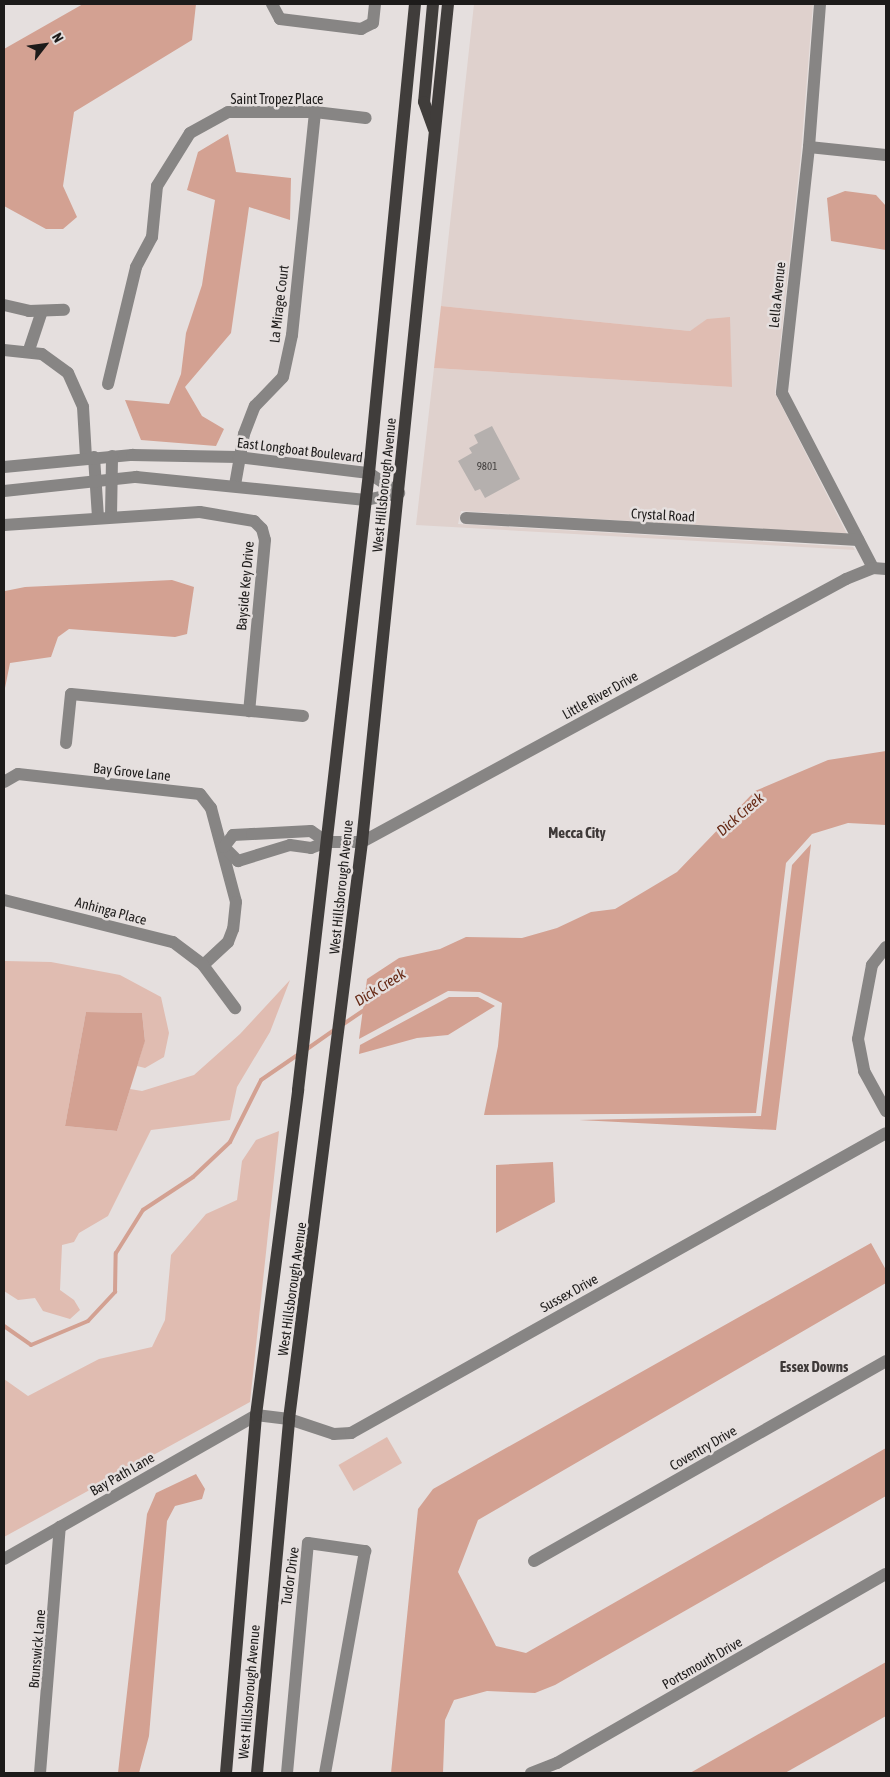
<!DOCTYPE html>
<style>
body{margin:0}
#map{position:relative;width:890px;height:1777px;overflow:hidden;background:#e5dfde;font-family:"Asap Condensed",sans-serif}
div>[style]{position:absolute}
.built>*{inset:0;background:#dfd1cd}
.green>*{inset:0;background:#e0bcb1;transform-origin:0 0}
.water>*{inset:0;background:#d3a192}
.stream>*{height:4px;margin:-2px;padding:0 2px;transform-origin:2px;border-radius:2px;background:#d3a192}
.building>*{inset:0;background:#b5b0ae}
.minor>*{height:12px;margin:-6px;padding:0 6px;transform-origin:6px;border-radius:6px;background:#878584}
.primary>*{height:12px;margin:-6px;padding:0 6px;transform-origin:6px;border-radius:6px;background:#403d3b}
span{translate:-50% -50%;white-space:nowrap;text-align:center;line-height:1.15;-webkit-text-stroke:5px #e5dfde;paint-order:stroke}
.number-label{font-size:11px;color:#43403f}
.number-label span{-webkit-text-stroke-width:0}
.street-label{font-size:14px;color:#1d1b1a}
.water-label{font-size:15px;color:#662915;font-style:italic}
.neighbourhood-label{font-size:15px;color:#3f3a39;font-weight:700}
.frame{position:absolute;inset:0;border:5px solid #1d1b1a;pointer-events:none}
.north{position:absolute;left:20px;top:20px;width:50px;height:50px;-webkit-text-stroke:4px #e5dfde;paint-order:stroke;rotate:60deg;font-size:14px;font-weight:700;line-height:20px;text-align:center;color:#1d1b1a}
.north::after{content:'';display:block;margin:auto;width:18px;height:22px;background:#1d1b1a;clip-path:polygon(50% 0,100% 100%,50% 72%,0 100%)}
</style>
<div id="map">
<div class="built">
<i style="clip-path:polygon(474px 4px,813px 4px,801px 153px,775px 393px,847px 534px,461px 511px,458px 524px,853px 547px,855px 550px,416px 525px,434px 368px,732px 387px,707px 320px,690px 331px,441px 306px)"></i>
</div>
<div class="green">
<i style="clip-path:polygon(441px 306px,690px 331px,707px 319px,730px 317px,732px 387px,434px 368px)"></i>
<i style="clip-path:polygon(5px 961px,51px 962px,120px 975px,161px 997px,169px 1033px,164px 1057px,145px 1068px,137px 1066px,145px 1040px,142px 1013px,86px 1012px,65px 1126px,117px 1131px,130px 1089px,142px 1091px,194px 1075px,240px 1034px,290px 980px,270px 1032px,237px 1087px,230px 1120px,151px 1130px,108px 1216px,79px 1233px,74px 1242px,62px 1245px,60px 1290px,74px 1300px,80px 1310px,70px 1319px,43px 1311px,35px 1298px,18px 1300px,4px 1291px)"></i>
<i style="clip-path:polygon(279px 1131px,250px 1402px,4px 1537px,4px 1379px,28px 1396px,99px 1359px,152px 1347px,165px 1320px,171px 1255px,206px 1214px,237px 1200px,242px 1161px,256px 1140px)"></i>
<i style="left:387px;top:1437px;width:30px;height:56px;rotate:60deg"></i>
</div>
<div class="water">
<i style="clip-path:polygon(83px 4px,196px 4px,192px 40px,74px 112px,63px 186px,77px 217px,63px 229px,46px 229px,4px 206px,4px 49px)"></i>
<i style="clip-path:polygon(228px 134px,236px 172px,291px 178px,290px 220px,249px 207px,231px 333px,185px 387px,202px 416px,224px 429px,216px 446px,141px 440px,125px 400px,169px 404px,181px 374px,186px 333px,202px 285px,215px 200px,187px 190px,198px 152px)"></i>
<i style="clip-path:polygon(845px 191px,876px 195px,886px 206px,886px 250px,831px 241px,827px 198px)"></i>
<i style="clip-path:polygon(172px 580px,194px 587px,187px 634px,175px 637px,69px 629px,58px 637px,51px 657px,10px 663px,4px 693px,5px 591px,25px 587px)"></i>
<i style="clip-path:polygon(886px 751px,886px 825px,848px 823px,812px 834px,786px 863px,756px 1113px,484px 1115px,498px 1046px,502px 1003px,480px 992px,448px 991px,359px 1039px,367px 979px,399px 958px,440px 949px,466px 937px,522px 938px,557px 928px,591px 912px,615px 909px,677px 872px,755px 791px,828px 760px)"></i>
<i style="clip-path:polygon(811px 844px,776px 1130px,579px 1120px,761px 1116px,792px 865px)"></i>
<i style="clip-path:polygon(449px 997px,478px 997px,495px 1006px,448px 1035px,417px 1038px,359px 1054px,360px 1045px)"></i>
<i style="clip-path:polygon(86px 1012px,142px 1013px,145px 1041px,117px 1131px,65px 1126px)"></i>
<i style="clip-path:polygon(553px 1162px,555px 1202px,496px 1233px,496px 1165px)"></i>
<i style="clip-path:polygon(871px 1243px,886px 1270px,886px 1283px,478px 1520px,458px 1572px,496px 1646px,526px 1653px,886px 1448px,886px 1496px,555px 1685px,535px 1693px,487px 1691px,454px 1700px,445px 1720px,443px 1773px,391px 1773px,418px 1509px,433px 1489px)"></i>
<i style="clip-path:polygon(196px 1474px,205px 1489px,202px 1499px,175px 1506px,167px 1521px,149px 1736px,139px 1773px,118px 1773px,147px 1514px,156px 1493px)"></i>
<i style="clip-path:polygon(886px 1662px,886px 1716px,785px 1773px,690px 1773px)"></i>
</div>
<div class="stream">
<i style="left:342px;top:1025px;width:30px;rotate:-34deg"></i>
<i style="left:307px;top:1049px;width:35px;rotate:-35deg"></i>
<i style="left:4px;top:1326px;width:33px;rotate:35deg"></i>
<i style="left:31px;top:1345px;width:62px;rotate:-22.8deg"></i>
<i style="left:88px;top:1321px;width:40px;rotate:-47deg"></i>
<i style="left:115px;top:1292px;width:39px;rotate:-89deg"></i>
<i style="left:116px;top:1253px;width:51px;rotate:-57.9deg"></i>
<i style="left:143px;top:1210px;width:60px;rotate:-33.4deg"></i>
<i style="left:193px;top:1177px;width:51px;rotate:-43.4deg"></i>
<i style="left:230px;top:1142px;width:69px;rotate:-63.4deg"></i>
<i style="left:261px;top:1080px;width:46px;rotate:-34.4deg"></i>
</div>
<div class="building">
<i style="clip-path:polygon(492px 426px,520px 479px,485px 498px,480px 489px,475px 491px,458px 461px,472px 453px,469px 448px,478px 443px,474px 435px)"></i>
</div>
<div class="minor">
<i style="left:272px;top:4px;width:17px;rotate:62deg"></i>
<i style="left:280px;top:19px;width:82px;rotate:7deg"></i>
<i style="left:361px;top:29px;width:13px;rotate:-27deg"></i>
<i style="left:373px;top:23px;width:19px;rotate:-84deg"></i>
<i style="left:820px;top:4px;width:143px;rotate:94.4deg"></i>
<i style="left:809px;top:147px;width:247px;rotate:96.3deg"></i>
<i style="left:782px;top:393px;width:197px;rotate:62.5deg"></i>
<i style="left:809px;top:147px;width:77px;rotate:5.9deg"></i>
<i style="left:4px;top:305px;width:26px;rotate:13deg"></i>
<i style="left:29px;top:311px;width:35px;rotate:-2deg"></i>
<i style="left:4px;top:350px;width:38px;rotate:6deg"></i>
<i style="left:42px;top:354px;width:32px;rotate:36deg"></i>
<i style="left:68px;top:373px;width:37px;rotate:66deg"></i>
<i style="left:83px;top:407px;width:50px;rotate:86.6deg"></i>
<i style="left:29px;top:350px;width:41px;rotate:-71.6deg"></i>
<i style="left:108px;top:384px;width:120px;rotate:-76.5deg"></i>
<i style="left:136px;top:267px;width:34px;rotate:-62deg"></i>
<i style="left:152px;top:237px;width:51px;rotate:-84.4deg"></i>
<i style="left:157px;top:186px;width:62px;rotate:-58.1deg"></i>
<i style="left:190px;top:133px;width:43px;rotate:-28.9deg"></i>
<i style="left:228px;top:112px;width:87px"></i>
<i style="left:315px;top:112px;width:51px;rotate:6.7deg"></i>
<i style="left:94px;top:457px;width:60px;rotate:86.2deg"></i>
<i style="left:4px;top:467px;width:129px;rotate:-5.4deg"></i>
<i style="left:132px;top:455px;width:106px;rotate:1.1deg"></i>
<i style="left:238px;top:457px;width:132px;rotate:7deg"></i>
<i style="left:369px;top:473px;width:36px;rotate:34deg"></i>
<i style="left:235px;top:485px;width:52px;rotate:-80deg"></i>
<i style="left:244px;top:434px;width:30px;rotate:-69deg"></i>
<i style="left:255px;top:406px;width:40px;rotate:-46deg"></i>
<i style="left:283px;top:377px;width:43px;rotate:-77.9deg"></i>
<i style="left:292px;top:335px;width:224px;rotate:-84.1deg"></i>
<i style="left:4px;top:491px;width:133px;rotate:-6.1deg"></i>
<i style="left:136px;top:477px;width:231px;rotate:5.7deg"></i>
<i style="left:366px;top:500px;width:34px;rotate:-12deg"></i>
<i style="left:111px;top:516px;width:60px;rotate:-89deg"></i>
<i style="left:466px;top:518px;width:393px;rotate:3.2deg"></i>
<i style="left:4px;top:525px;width:196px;rotate:-3.8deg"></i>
<i style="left:200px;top:512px;width:55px;rotate:9.5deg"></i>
<i style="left:254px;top:521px;width:11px;rotate:45deg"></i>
<i style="left:262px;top:529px;width:11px;rotate:75deg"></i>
<i style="left:265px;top:540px;width:172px;rotate:95.3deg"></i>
<i style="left:66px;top:743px;width:49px;rotate:-84.2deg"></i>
<i style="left:71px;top:694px;width:233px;rotate:5.4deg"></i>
<i style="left:4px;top:782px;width:16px;rotate:-30deg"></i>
<i style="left:18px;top:774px;width:183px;rotate:6.3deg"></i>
<i style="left:200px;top:794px;width:18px;rotate:52deg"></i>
<i style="left:211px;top:808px;width:97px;rotate:75.1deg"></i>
<i style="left:236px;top:902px;width:27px;rotate:96deg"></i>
<i style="left:233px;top:929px;width:14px;rotate:111deg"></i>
<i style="left:228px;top:942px;width:34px;rotate:137deg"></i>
<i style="left:224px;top:847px;width:20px;rotate:45deg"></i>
<i style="left:238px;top:861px;width:54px;rotate:-17.1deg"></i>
<i style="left:290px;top:845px;width:21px;rotate:8deg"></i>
<i style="left:311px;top:848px;width:17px;rotate:-21deg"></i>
<i style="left:327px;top:842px;width:35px"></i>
<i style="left:362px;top:842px;width:551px;rotate:-28.52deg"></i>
<i style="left:846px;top:579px;width:29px;rotate:-22deg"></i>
<i style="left:873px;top:568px;width:13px;rotate:4deg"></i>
<i style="left:224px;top:847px;width:15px;rotate:-53deg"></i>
<i style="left:233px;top:835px;width:19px;rotate:-3deg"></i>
<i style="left:252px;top:834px;width:59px;rotate:-2.9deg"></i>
<i style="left:311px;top:831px;width:19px;rotate:35deg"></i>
<i style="left:4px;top:900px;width:174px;rotate:14deg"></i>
<i style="left:173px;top:942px;width:38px;rotate:37deg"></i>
<i style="left:203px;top:965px;width:54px;rotate:53.3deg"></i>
<i style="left:886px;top:947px;width:23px;rotate:128deg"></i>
<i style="left:872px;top:965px;width:75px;rotate:100.7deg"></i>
<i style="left:858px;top:1039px;width:33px;rotate:79deg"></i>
<i style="left:864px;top:1071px;width:46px;rotate:61.2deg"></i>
<i style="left:4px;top:1559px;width:290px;rotate:-29.7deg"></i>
<i style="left:256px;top:1415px;width:33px;rotate:7deg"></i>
<i style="left:289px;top:1419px;width:47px;rotate:18.4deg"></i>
<i style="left:334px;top:1434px;width:17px;rotate:-3deg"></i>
<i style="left:351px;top:1433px;width:613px;rotate:-29.28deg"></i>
<i style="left:534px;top:1561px;width:405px;rotate:-29.6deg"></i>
<i style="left:40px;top:1773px;width:247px;rotate:-85.4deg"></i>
<i style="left:287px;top:1773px;width:231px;rotate:-84.8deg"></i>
<i style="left:308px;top:1543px;width:58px;rotate:8deg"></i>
<i style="left:365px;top:1551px;width:226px;rotate:100.2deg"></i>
<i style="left:531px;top:1773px;width:28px;rotate:-21deg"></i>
<i style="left:557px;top:1763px;width:379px;rotate:-29.9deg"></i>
</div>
<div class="primary">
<i style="left:433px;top:4px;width:98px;rotate:95.2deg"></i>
<i style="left:424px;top:102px;width:29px;rotate:70deg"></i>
<i style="left:226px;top:1773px;width:359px;rotate:-85.2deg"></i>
<i style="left:256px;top:1415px;width:328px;rotate:-82.6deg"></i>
<i style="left:298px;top:1090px;width:621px;rotate:-83.44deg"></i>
<i style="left:369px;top:473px;width:471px;rotate:-84.4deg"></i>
<i style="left:257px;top:1773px;width:355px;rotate:-84.8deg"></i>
<i style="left:289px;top:1419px;width:582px;rotate:-82.79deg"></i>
<i style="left:362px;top:842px;width:842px;rotate:-84.14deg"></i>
</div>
<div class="number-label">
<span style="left:487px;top:466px">9801</span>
</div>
<div class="street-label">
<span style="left:277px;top:99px">Saint Tropez Place</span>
<span style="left:777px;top:295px;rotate:-84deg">Lella Avenue</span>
<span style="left:279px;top:304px;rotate:-83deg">La Mirage Court</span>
<span style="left:300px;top:450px;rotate:7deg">East Longboat Boulevard</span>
<span style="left:384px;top:485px;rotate:-84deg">West Hillsborough Avenue</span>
<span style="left:663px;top:515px;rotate:3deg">Crystal Road</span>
<span style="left:245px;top:586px;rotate:-85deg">Bayside Key Drive</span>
<span style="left:600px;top:695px;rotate:-29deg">Little River Drive</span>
<span style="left:132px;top:772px;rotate:6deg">Bay Grove Lane</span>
<span style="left:341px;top:887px;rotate:-84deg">West Hillsborough Avenue</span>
<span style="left:111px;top:911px;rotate:15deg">Anhinga Place</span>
<span style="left:292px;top:1289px;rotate:-82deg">West Hillsborough Avenue</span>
<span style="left:569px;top:1293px;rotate:-29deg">Sussex Drive</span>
<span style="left:703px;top:1448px;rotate:-30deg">Coventry Drive</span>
<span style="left:122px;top:1474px;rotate:-30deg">Bay Path Lane</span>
<span style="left:290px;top:1576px;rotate:-82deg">Tudor Drive</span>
<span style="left:37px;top:1649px;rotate:-85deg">Brunswick Lane</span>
<span style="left:702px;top:1663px;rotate:-30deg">Portsmouth Drive</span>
<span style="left:249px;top:1692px;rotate:-85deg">West Hillsborough Avenue</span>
</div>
<div class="water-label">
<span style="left:740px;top:814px;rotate:-41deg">Dick Creek</span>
<span style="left:380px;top:987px;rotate:-32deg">Dick Creek</span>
</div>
<div class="neighbourhood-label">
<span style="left:577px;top:833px">Mecca City</span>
<span style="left:814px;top:1367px">Essex Downs</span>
</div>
<div class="frame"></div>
<div class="north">N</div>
</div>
